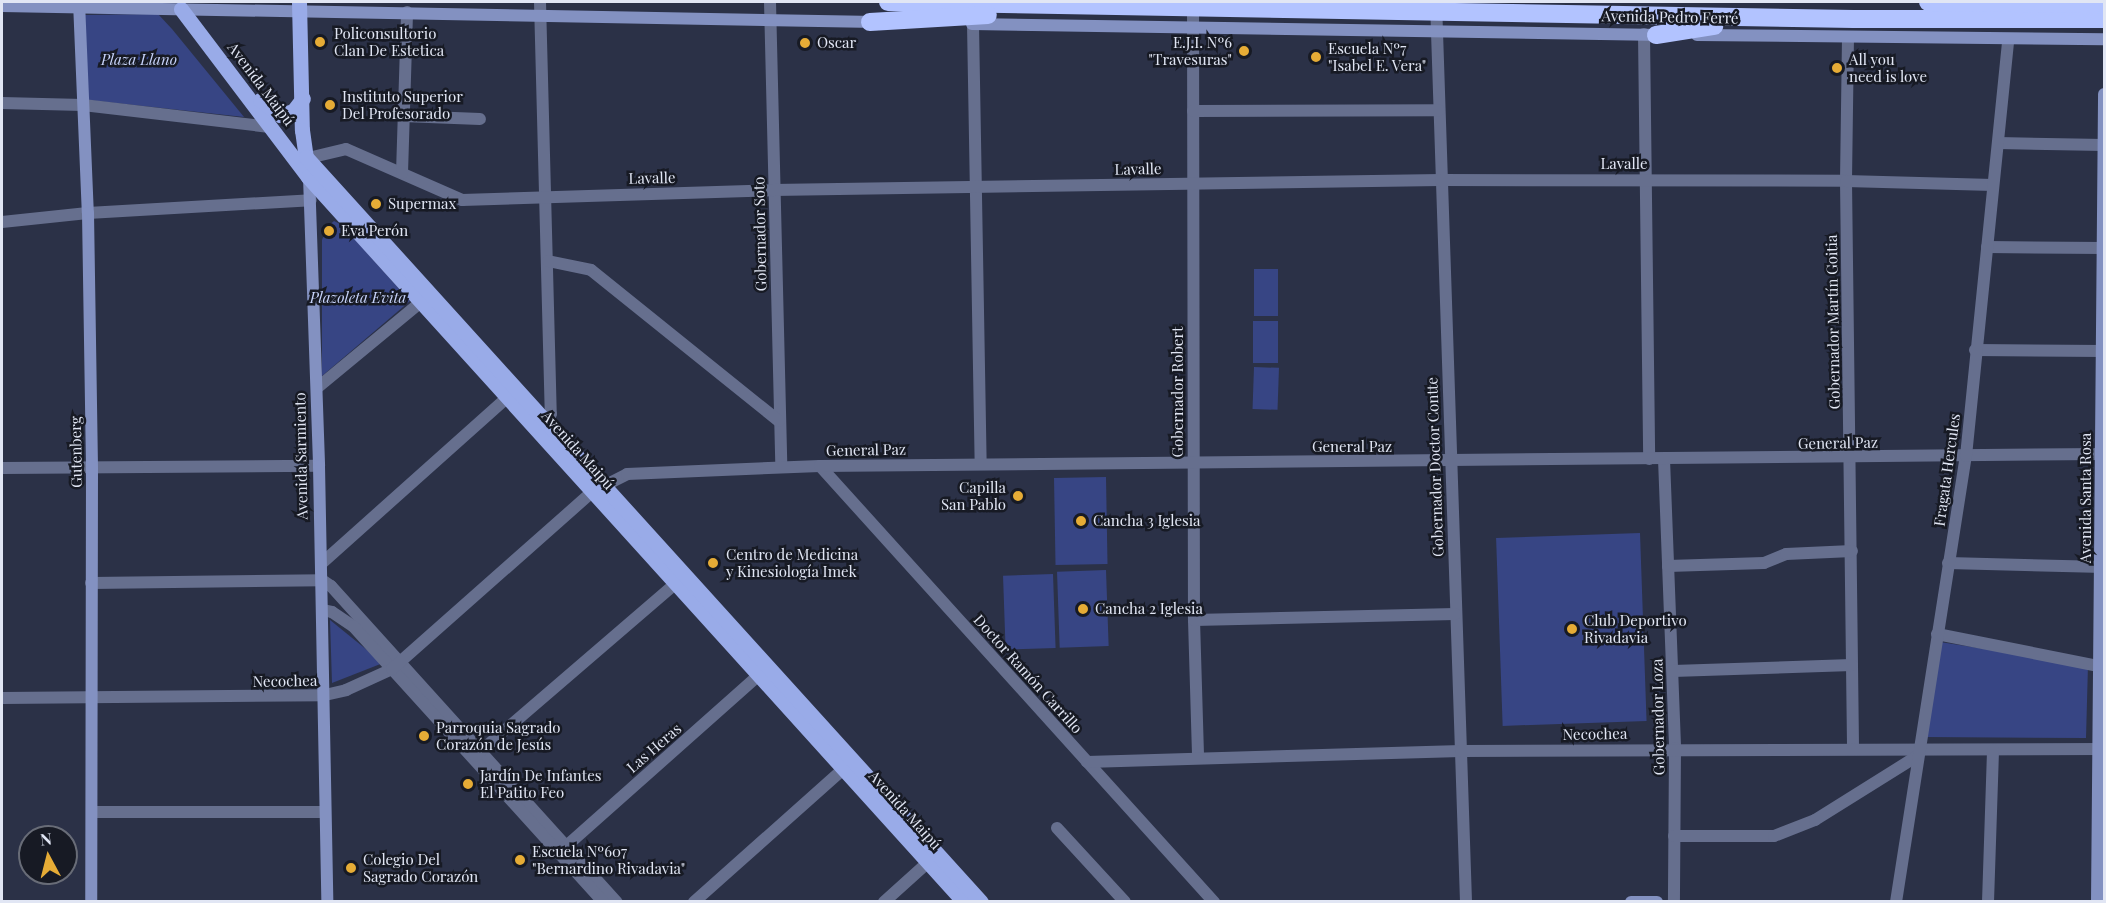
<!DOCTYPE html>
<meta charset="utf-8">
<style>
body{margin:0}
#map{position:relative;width:2106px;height:903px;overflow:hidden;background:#2b3147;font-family:"Playfair Display",serif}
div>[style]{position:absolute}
.green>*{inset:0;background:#374584;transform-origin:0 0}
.street>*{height:12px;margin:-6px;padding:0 6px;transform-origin:6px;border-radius:6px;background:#666f8e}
.secondary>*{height:12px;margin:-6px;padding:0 6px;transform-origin:6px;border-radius:6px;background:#8391c1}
.primary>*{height:15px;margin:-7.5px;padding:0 7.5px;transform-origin:7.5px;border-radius:7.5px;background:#99abe8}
.highway>*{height:18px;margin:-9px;padding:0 9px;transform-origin:9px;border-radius:9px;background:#b2c3ff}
.dots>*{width:16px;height:16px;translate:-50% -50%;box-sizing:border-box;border:3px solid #171a24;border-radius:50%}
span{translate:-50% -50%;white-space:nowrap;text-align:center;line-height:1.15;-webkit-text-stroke:5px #171a24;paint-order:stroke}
.street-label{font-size:15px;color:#e1e6f4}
.poi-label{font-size:15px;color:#e1e6f4}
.left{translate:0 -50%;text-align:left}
.right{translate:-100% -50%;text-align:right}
.park-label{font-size:15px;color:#c7d3fa;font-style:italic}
.frame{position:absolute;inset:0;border:3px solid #e1e6f4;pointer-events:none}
.north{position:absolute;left:18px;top:825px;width:60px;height:60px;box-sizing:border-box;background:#171a24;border:2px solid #686c77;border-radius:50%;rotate:353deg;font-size:16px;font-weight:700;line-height:24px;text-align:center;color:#e1e6f4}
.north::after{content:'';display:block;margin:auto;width:21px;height:27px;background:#e6ac36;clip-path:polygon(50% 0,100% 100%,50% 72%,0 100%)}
</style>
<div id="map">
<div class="green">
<i style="clip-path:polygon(158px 14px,172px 29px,244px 117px,88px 100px,85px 15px)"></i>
<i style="clip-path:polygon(334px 221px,342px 225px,410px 301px,322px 376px,322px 240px,327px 227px)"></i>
<i style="left:1254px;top:269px;width:24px;height:47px"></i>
<i style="left:1253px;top:321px;width:25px;height:42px"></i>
<i style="left:1254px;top:367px;width:25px;height:42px;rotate:2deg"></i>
<i style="left:1106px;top:477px;width:87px;height:52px;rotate:89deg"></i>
<i style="left:1640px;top:533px;width:188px;height:144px;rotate:88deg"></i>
<i style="left:1106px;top:570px;width:76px;height:49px;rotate:88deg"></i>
<i style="left:1053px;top:574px;width:74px;height:50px;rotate:88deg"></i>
<i style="clip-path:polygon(330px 620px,383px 663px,332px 683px)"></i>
<i style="clip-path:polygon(1940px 642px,2088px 665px,2086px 738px,1924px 737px)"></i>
</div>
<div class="street">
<i style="left:540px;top:2px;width:412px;rotate:88.5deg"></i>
<i style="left:551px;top:414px;width:18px;rotate:124deg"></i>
<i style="left:770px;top:2px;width:464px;rotate:88.6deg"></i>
<i style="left:1193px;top:2px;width:618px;rotate:89.91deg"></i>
<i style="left:1194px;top:620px;width:137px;rotate:88.3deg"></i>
<i style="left:1436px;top:2px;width:900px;rotate:88.09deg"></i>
<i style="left:973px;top:24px;width:440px;rotate:89deg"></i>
<i style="left:1644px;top:34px;width:425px;rotate:89.3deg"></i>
<i style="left:1848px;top:37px;width:144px;rotate:90.8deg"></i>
<i style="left:1846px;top:181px;width:568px;rotate:89.29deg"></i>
<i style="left:2px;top:103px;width:81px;rotate:1.4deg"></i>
<i style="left:83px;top:105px;width:188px;rotate:6.7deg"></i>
<i style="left:1193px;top:111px;width:246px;rotate:-0.2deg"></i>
<i style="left:403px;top:116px;width:77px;rotate:2.2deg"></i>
<i style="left:1998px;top:143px;width:106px;rotate:1.1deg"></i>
<i style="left:300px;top:160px;width:47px;rotate:-13.4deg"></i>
<i style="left:346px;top:149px;width:127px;rotate:23.7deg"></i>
<i style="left:462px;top:200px;width:311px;rotate:-1.8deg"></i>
<i style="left:773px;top:190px;width:668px;rotate:-0.86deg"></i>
<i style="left:1441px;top:180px;width:405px;rotate:0.1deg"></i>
<i style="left:1846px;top:181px;width:147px;rotate:1.6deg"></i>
<i style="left:402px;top:173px;width:161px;rotate:-88.2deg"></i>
<i style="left:2px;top:222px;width:86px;rotate:-6deg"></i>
<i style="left:88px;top:213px;width:223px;rotate:-3.3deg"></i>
<i style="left:1987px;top:247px;width:117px;rotate:0.5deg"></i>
<i style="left:548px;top:261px;width:44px;rotate:11.8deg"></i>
<i style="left:591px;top:270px;width:241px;rotate:38.8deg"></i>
<i style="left:1975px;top:350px;width:129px;rotate:0.4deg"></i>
<i style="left:317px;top:388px;width:143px;rotate:-39.6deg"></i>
<i style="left:1664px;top:459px;width:289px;rotate:87.8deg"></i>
<i style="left:1675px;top:748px;width:154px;rotate:90.4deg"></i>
<i style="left:820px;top:466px;width:588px;rotate:47.9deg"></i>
<i style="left:2px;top:468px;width:317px;rotate:-0.4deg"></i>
<i style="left:322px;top:563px;width:256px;rotate:-41.8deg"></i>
<i style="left:1948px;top:563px;width:156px;rotate:1.5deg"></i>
<i style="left:1668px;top:566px;width:96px;rotate:-1.8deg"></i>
<i style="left:1764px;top:563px;width:24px;rotate:-22deg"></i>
<i style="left:1786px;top:554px;width:66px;rotate:-2.6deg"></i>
<i style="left:91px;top:583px;width:231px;rotate:-0.7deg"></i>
<i style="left:322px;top:580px;width:11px;rotate:34deg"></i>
<i style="left:331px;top:586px;width:426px;rotate:47.9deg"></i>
<i style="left:322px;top:610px;width:10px;rotate:11deg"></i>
<i style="left:332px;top:612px;width:25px;rotate:34deg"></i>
<i style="left:353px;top:626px;width:372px;rotate:47.8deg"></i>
<i style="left:1194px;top:620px;width:261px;rotate:-1.3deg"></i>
<i style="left:1937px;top:634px;width:170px;rotate:11.2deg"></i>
<i style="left:1673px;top:671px;width:179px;rotate:-1.9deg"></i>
<i style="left:2px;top:698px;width:323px;rotate:-0.5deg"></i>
<i style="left:325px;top:695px;width:22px;rotate:-13deg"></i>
<i style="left:346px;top:690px;width:51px;rotate:-24.5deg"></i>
<i style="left:392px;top:669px;width:267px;rotate:-41.5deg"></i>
<i style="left:592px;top:492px;width:39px;rotate:-27deg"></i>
<i style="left:627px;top:474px;width:193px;rotate:-2.4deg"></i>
<i style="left:820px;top:466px;width:1284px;rotate:-0.54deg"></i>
<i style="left:475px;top:756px;width:273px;rotate:-40.7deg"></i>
<i style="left:1087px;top:762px;width:374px;rotate:-1.7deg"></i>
<i style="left:1461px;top:751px;width:643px;rotate:-0.18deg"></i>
<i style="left:92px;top:812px;width:233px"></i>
<i style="left:1057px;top:828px;width:100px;rotate:47.4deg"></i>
<i style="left:1674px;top:836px;width:100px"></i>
<i style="left:1774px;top:836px;width:44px;rotate:-21.3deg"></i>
<i style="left:1815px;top:820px;width:119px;rotate:-32deg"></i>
<i style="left:563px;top:849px;width:271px;rotate:-41.6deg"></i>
<i style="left:694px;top:902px;width:209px;rotate:-41.7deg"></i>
<i style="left:884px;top:902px;width:69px;rotate:-42deg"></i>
<i style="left:1896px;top:902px;width:451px;rotate:-81.1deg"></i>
<i style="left:1966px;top:456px;width:419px;rotate:-84.2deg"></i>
<i style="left:1988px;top:902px;width:152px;rotate:-88.1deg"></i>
</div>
<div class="secondary">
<i style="left:79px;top:2px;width:211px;rotate:87.6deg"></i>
<i style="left:88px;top:213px;width:255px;rotate:89.1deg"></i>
<i style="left:92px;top:468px;width:434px;rotate:90.1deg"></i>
<i style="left:2px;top:6px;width:874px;rotate:1.05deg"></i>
<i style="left:972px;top:24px;width:690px;rotate:0.91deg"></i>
<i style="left:1697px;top:35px;width:407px;rotate:0.6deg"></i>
<i style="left:309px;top:177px;width:289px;rotate:88deg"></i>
<i style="left:319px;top:466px;width:436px;rotate:88.9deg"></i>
<i style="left:1631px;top:902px;width:26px"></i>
<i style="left:2097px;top:902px;width:808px;rotate:-89.5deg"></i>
</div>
<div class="primary">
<i style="left:299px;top:2px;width:128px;rotate:88.7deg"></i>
<i style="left:302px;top:130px;width:36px;rotate:82deg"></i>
<i style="left:181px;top:9px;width:211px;rotate:52.9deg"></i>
<i style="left:308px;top:177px;width:978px;rotate:47.86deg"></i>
<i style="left:260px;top:100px;width:25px;rotate:37deg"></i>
<i style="left:280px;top:115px;width:14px;rotate:-17deg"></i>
<i style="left:293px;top:111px;width:16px;rotate:-52deg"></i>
<i style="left:306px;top:157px;width:1005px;rotate:47.82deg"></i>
</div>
<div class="highway">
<i style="left:888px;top:2px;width:966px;rotate:1.01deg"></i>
<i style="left:1854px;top:19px;width:250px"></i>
<i style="left:1928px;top:2px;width:176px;rotate:0.7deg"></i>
<i style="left:870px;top:22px;width:118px;rotate:-3.4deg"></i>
<i style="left:1656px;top:35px;width:59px;rotate:-8.8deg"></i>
</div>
<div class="dots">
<i style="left:320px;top:42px;background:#e6ac36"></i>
<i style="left:805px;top:43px;background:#e6ac36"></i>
<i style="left:1244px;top:51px;background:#e6ac36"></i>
<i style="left:1316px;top:57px;background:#e6ac36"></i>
<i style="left:1837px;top:68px;background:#e6ac36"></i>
<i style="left:330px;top:105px;background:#e6ac36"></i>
<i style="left:376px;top:204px;background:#e6ac36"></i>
<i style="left:329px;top:231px;background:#e6ac36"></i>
<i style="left:1018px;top:496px;background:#e6ac36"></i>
<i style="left:1081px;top:521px;background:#e6ac36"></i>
<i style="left:713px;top:563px;background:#e6ac36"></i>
<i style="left:1083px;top:609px;background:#e6ac36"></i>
<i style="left:1572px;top:629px;background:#e6ac36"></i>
<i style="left:424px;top:736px;background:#e6ac36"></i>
<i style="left:468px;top:784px;background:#e6ac36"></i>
<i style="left:520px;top:860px;background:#e6ac36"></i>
<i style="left:351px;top:868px;background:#e6ac36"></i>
</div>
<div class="street-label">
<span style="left:1670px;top:17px;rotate:1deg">Avenida Pedro Ferré</span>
<span style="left:261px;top:84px;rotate:53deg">Avenida Maipú</span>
<span style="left:1624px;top:164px">Lavalle</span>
<span style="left:1138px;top:169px;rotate:-1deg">Lavalle</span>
<span style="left:652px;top:178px;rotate:-1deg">Lavalle</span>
<span style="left:760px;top:234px;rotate:-91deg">Gobernador Soto</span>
<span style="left:1833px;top:322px;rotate:-91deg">Gobernador Martín Goitia</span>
<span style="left:1178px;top:392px;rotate:-90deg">Gobernador Robert</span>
<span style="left:1838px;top:443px;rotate:-1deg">General Paz</span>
<span style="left:1352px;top:447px">General Paz</span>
<span style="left:578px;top:450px;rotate:48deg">Avenida Maipú</span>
<span style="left:866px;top:450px;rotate:-1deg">General Paz</span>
<span style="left:76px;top:452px;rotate:-91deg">Gutenberg</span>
<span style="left:301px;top:456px;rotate:-91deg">Avenida Sarmiento</span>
<span style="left:1435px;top:467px;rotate:-92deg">Gobernador Doctor Contte</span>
<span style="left:1947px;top:470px;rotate:-82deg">Fragata Hercules</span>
<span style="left:2086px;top:498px;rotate:-90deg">Avenida Santa Rosa</span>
<span style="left:1028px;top:674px;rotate:48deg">Doctor Ramón Carrillo</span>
<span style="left:285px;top:681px;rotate:-1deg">Necochea</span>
<span style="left:1658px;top:717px;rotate:-91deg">Gobernador Loza</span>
<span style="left:1595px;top:734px;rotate:-1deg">Necochea</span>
<span style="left:654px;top:748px;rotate:-41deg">Las Heras</span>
<span style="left:905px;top:810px;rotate:48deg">Avenida Maipú</span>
</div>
<div class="poi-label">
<span class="left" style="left:334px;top:42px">Policonsultorio<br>Clan De Estetica</span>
<span class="right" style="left:1232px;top:51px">E.J.I. Nº6<br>"Travesuras"</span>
<span class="left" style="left:817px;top:43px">Oscar</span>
<span class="left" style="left:1328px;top:57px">Escuela Nº7<br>"Isabel E. Vera"</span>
<span class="left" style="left:1849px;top:68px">All you<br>need is love</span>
<span class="left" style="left:342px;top:105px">Instituto Superior<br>Del Profesorado</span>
<span class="left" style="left:388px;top:204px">Supermax</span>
<span class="left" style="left:341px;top:231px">Eva Perón</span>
<span class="right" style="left:1006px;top:496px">Capilla<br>San Pablo</span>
<span class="left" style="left:1093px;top:521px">Cancha 3 Iglesia</span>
<span class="left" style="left:726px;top:563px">Centro de Medicina<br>y Kinesiología Imek</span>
<span class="left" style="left:1095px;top:609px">Cancha 2 Iglesia</span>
<span class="left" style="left:1584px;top:629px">Club Deportivo<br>Rivadavia</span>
<span class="left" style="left:436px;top:736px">Parroquia Sagrado<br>Corazón de Jesús</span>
<span class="left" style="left:480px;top:784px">Jardín De Infantes<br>El Patito Feo</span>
<span class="left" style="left:532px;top:860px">Escuela Nº607<br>"Bernardino Rivadavia"</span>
<span class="left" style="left:363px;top:868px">Colegio Del<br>Sagrado Corazón</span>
</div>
<div class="park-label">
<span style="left:139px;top:60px">Plaza Llano</span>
<span style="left:358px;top:298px">Plazoleta Evita</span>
</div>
<div class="frame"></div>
<div class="north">N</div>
</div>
